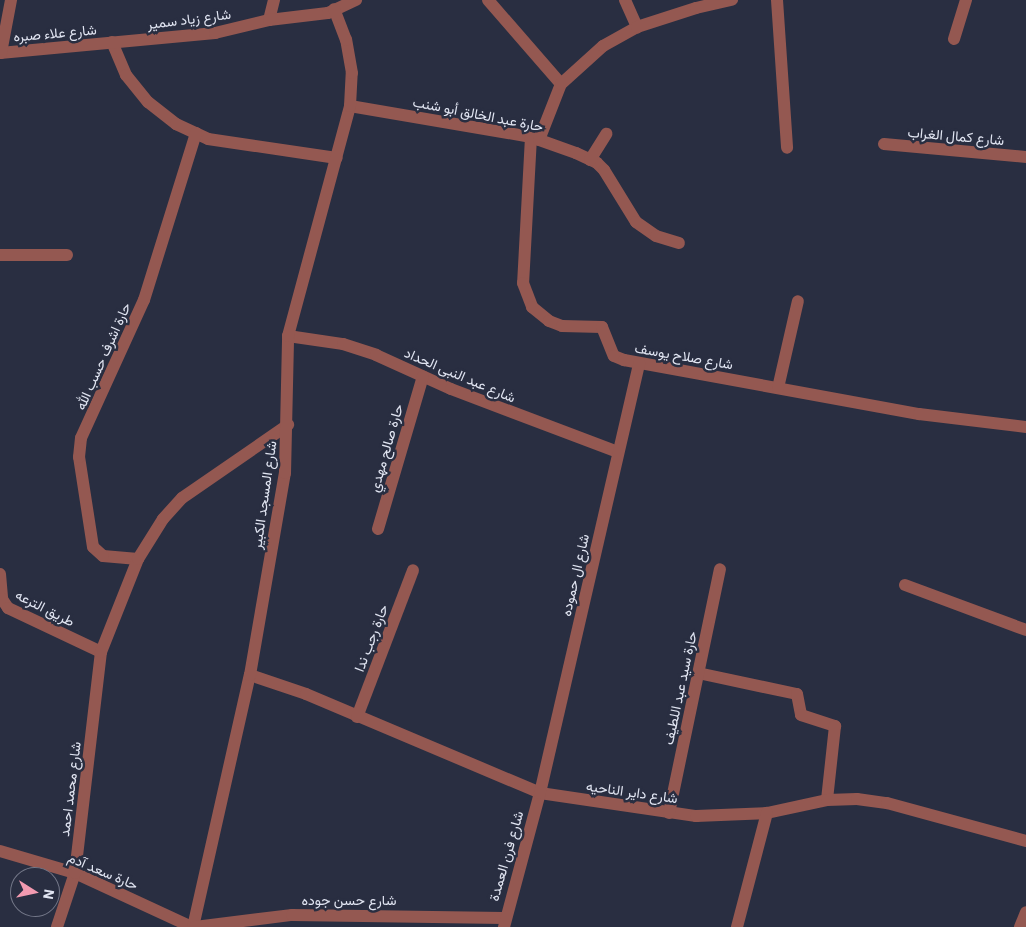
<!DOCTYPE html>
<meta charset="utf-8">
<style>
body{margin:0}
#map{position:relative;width:1026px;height:927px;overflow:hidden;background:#292e41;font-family:"IBM Plex Sans",Vazirmatn,sans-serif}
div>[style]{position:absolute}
.minor>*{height:12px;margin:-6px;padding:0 6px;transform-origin:6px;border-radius:6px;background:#945851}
.tertiary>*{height:12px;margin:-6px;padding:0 6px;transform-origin:6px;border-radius:6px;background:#945851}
span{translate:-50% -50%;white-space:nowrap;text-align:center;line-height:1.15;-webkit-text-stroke:5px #292e41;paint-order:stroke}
.street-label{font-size:14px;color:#e1e5f2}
.north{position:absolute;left:10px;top:867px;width:50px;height:50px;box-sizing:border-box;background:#292e41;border:1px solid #737788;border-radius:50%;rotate:100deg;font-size:14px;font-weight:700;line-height:20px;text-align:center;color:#e1e5f2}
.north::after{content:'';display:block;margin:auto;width:18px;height:22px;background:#f29ab0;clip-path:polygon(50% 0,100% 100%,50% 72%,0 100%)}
</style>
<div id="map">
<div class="minor">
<i style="left:488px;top:0;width:111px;rotate:49deg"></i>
<i style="left:625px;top:0;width:30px;rotate:66deg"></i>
<i style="left:777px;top:0;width:148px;rotate:86.1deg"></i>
<i style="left:269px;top:20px;width:21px;rotate:-76deg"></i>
<i style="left:954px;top:39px;width:41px;rotate:-72.9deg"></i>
<i style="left:112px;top:42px;width:36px;rotate:67deg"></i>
<i style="left:126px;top:75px;width:35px;rotate:51deg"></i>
<i style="left:148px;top:102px;width:36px;rotate:38deg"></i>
<i style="left:176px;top:124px;width:35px;rotate:25deg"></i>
<i style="left:208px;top:139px;width:130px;rotate:8.4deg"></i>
<i style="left:0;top:53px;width:216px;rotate:-5.3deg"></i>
<i style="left:215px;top:33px;width:56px;rotate:-13.5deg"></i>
<i style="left:269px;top:20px;width:59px;rotate:-6.8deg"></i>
<i style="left:328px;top:13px;width:31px;rotate:-25deg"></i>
<i style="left:1px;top:53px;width:54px;rotate:-79.3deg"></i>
<i style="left:350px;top:106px;width:184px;rotate:9.7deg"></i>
<i style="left:531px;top:137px;width:48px;rotate:19.6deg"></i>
<i style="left:576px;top:153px;width:23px;rotate:25deg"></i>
<i style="left:597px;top:163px;width:10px;rotate:45deg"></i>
<i style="left:604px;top:170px;width:61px;rotate:58.4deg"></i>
<i style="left:636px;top:222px;width:24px;rotate:35deg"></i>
<i style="left:656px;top:236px;width:24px;rotate:17deg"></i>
<i style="left:531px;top:137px;width:146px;rotate:93.1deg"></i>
<i style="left:523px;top:283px;width:26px;rotate:69deg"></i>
<i style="left:532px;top:307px;width:22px;rotate:39deg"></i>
<i style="left:549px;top:321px;width:14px;rotate:21deg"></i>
<i style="left:562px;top:326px;width:40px;rotate:1.4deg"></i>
<i style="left:602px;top:327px;width:31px;rotate:68deg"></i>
<i style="left:614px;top:356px;width:11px;rotate:22deg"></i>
<i style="left:624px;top:360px;width:300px;rotate:10.4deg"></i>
<i style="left:919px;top:414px;width:108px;rotate:6.9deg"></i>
<i style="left:539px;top:140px;width:60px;rotate:-68.6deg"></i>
<i style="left:561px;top:84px;width:57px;rotate:-42.1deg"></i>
<i style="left:603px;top:46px;width:39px;rotate:-29deg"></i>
<i style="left:637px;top:27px;width:62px;rotate:-17.9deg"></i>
<i style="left:696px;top:8px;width:37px;rotate:-13deg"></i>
<i style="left:884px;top:144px;width:143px;rotate:5.2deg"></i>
<i style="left:590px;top:160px;width:31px;rotate:-58deg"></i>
<i style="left:0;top:255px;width:67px"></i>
<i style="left:288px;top:336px;width:56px;rotate:8.3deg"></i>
<i style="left:343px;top:344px;width:35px;rotate:18deg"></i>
<i style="left:376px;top:355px;width:82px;rotate:24.4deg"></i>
<i style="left:451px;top:389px;width:178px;rotate:20.7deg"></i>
<i style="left:778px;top:388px;width:89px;rotate:-77.1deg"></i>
<i style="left:378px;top:529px;width:159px;rotate:-73.6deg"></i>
<i style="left:138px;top:559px;width:35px;rotate:-175deg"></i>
<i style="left:103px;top:556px;width:13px;rotate:-138deg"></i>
<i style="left:93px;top:547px;width:91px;rotate:-98.8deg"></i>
<i style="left:79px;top:457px;width:19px;rotate:-84deg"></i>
<i style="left:81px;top:438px;width:152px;rotate:-65.5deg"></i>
<i style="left:144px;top:300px;width:175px;rotate:-72.7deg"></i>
<i style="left:0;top:574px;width:25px;rotate:85deg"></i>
<i style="left:2px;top:599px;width:11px;rotate:56deg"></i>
<i style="left:8px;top:608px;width:103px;rotate:25.3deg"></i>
<i style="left:905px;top:585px;width:129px;rotate:20.4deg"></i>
<i style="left:698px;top:673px;width:101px;rotate:12deg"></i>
<i style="left:797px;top:694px;width:21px;rotate:79deg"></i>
<i style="left:801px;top:715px;width:36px;rotate:18deg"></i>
<i style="left:835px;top:726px;width:74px;rotate:96.2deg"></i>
<i style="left:250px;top:675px;width:59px;rotate:18.7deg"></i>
<i style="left:306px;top:694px;width:254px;rotate:22.9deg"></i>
<i style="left:540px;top:793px;width:158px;rotate:8.4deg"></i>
<i style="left:696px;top:816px;width:71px;rotate:-2.4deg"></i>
<i style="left:767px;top:813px;width:61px;rotate:-12.2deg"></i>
<i style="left:827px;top:800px;width:30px;rotate:-2deg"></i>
<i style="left:857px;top:799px;width:30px;rotate:8deg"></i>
<i style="left:887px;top:803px;width:144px;rotate:15.3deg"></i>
<i style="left:357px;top:717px;width:157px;rotate:-69.1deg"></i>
<i style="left:669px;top:813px;width:249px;rotate:-78.2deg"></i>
<i style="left:0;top:851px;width:78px;rotate:16.3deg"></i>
<i style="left:75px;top:873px;width:129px;rotate:24.8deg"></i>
<i style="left:57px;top:927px;width:57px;rotate:-71.6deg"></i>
<i style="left:75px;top:873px;width:223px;rotate:-83.3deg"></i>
<i style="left:101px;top:652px;width:100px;rotate:-68.3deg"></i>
<i style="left:138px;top:559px;width:47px;rotate:-58deg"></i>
<i style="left:163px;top:519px;width:28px;rotate:-48deg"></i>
<i style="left:182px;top:498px;width:129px;rotate:-34.6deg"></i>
<i style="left:193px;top:927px;width:258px;rotate:-77.3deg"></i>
<i style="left:250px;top:675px;width:205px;rotate:-80.2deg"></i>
<i style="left:285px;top:473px;width:137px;rotate:-88.7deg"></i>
<i style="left:288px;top:336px;width:238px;rotate:-74.9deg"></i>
<i style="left:350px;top:106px;width:33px;rotate:-87deg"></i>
<i style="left:352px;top:73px;width:34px;rotate:-100deg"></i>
<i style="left:346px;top:40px;width:33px;rotate:-111deg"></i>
<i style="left:195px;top:927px;width:98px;rotate:-7.1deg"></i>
<i style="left:292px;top:915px;width:212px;rotate:0.8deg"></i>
<i style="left:504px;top:927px;width:139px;rotate:-75deg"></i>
<i style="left:540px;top:793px;width:441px;rotate:-77deg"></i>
<i style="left:737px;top:927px;width:118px;rotate:-75.3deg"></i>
</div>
<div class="tertiary">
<i style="left:1020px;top:927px;width:16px;rotate:-68deg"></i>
</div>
<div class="street-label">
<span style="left:189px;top:19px;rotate:-7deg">شارع زياد سمير</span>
<span style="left:55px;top:33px;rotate:-5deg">شارع علاء صبره</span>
<span style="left:478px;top:114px;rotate:11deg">حارة عبد الخالق أبو شنب</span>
<span style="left:956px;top:136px;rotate:5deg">شارع كمال الغراب</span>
<span style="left:103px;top:356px;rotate:-66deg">حارة اشرف حسب الله</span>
<span style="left:684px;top:356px;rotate:10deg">شارع صلاح يوسف</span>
<span style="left:460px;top:375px;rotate:23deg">شارع عبد النبى الحداد</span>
<span style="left:386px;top:448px;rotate:-74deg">حارة صالح مهدي</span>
<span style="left:264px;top:495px;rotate:-82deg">شارع المسجد الكبير</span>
<span style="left:575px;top:575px;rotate:-77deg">شارع ال حموده</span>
<span style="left:45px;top:608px;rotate:27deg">طريق الترعه</span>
<span style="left:371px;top:638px;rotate:-69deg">حارة رجب ندا</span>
<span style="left:680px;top:688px;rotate:-78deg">حارة سيد عبد اللطيف</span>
<span style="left:70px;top:789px;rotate:-83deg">شارع محمد احمد</span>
<span style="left:632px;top:792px;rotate:8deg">شارع داير الناحيه</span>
<span style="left:506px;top:856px;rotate:-74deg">شارع فرن العمدة</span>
<span style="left:103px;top:871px;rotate:23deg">حارة سعد آدم</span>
<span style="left:349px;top:900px">شارع حسن جوده</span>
</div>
<div class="north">N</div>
</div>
